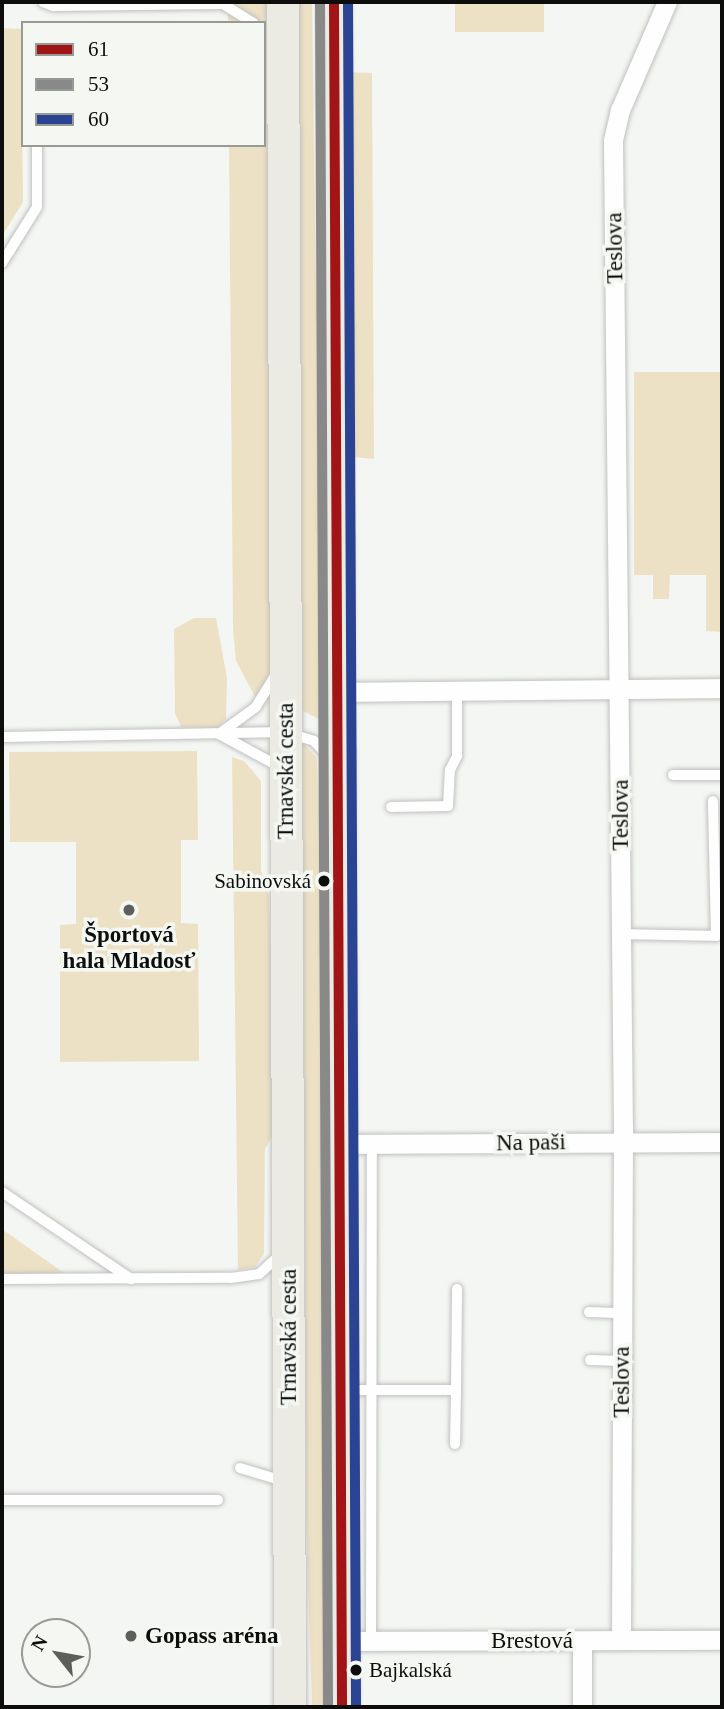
<!DOCTYPE html>
<meta charset="utf-8">
<style>
body{margin:0}
#map{position:relative;width:724px;height:1709px;overflow:hidden;background:#f4f6f3;font-family:"Times New Roman",serif}
div>[style]{position:absolute}
.green>*{inset:0;background:#ede1c5;transform-origin:0 0}
.roads{filter:drop-shadow(0 0 2px #c0c1bf) drop-shadow(0 0 2px #c0c1bf)}
.service>*{height:10px;margin:-5px;padding:0 5px;transform-origin:5px;border-radius:5px;background:#fdfefd}
.minor>*{height:19px;margin:-9.5px;padding:0 9.5px;transform-origin:9.5px;border-radius:9.5px;background:#fdfefd}
.primary>*{height:32px;margin:-16px;padding:0 16px;transform-origin:16px;border-radius:16px;background:#ebebe3}
.bus-1>*{height:10px;margin:-5px;padding:0 5px;transform-origin:5px;border-radius:5px;background:#a21517}
.bus-2>*{height:10px;margin:-5px;padding:0 5px;transform-origin:5px;border-radius:5px;background:#898989}
.bus-3>*{height:10px;margin:-5px;padding:0 5px;transform-origin:5px;border-radius:5px;background:#2a4493}
.dots>*{width:19px;height:19px;translate:-50% -50%;box-sizing:border-box;border:4px solid #f4f7f2;border-radius:50%}
span{translate:-50% -50%;white-space:nowrap;text-align:center;line-height:1.15;-webkit-text-stroke:7px #f4f7f2;paint-order:stroke}
.bus-label{font-size:21px;color:#0d0e0c}
.right{translate:-100% -50%;text-align:right}
.left{translate:0 -50%;text-align:left}
.street-label{font-size:23px;color:#0d0e0c}
.poi-label{font-size:23px;color:#0d0e0c;font-weight:700}
.frame{position:absolute;inset:0;border:4px solid #0d0e0c;pointer-events:none}
.legend{position:absolute;left:21px;top:21px;width:245px;height:126px;box-sizing:border-box;background:#f4f7f2;border:2px solid #989a96;margin:0;padding:9px 12px;list-style:none;font-size:21px;color:#0d0e0c}
.legend li{display:flex;align-items:center;gap:14px;height:35px}
.legend b{width:35px;border:2px solid #989a96}
.north{position:absolute;left:21px;top:1618px;width:70px;height:70px;box-sizing:border-box;background:#f4f7f2;border:2px solid #989a96;border-radius:50%;rotate:301deg;font-size:19px;font-weight:700;line-height:28px;text-align:center;color:#0d0e0c}
.north::after{content:'';display:block;margin:auto;width:24px;height:32px;background:#5e5f5d;clip-path:polygon(50% 0,100% 100%,50% 72%,0 100%)}
</style>
<div id="map">
<div class="green">
<i style="clip-path:polygon(228px 2px,267px 2px,272px 672px,257px 700px,236px 661px,233px 629px,229px 145px,264px 145px,264px 23px,228px 23px)"></i>
<i style="clip-path:polygon(296px 2px,312px 2px,316px 293px,325px 413px,327px 723px,301px 710px)"></i>
<i style="left:455px;top:2px;width:89px;height:30px"></i>
<i style="clip-path:polygon(2px 28px,21px 29px,23px 202px,2px 236px)"></i>
<i style="clip-path:polygon(342px 72px,372px 73px,374px 459px,353px 457px,346px 441px)"></i>
<i style="clip-path:polygon(634px 372px,722px 372px,722px 632px,706px 631px,706px 575px,670px 575px,669px 599px,653px 599px,653px 575px,634px 575px)"></i>
<i style="clip-path:polygon(194px 618px,216px 618px,227px 678px,226px 719px,217px 728px,181px 727px,175px 713px,174px 629px)"></i>
<i style="clip-path:polygon(302px 742px,317px 758px,331px 1097px,332px 1707px,312px 1707px,306px 1521px)"></i>
<i style="clip-path:polygon(197px 751px,198px 840px,181px 840px,181px 923px,198px 924px,199px 1061px,60px 1062px,60px 925px,76px 924px,76px 842px,10px 842px,9px 752px)"></i>
<i style="clip-path:polygon(232px 757px,244px 761px,261px 781px,261px 870px,269px 896px,276px 1129px,265px 1149px,264px 1254px,255px 1267px,238px 1270px)"></i>
<i style="clip-path:polygon(2px 1229px,64px 1273px,2px 1275px)"></i>
</div>
<div class="roads">
<div class="service">
<i style="left:43px;top:2px;width:11px;rotate:22deg"></i>
<i style="left:53px;top:6px;width:170px;rotate:-0.7deg"></i>
<i style="left:223px;top:4px;width:36px;rotate:32deg"></i>
<i style="left:2px;top:263px;width:66px;rotate:-58deg"></i>
<i style="left:37px;top:207px;width:62px;rotate:-90deg"></i>
<i style="left:275px;top:676px;width:36px;rotate:122deg"></i>
<i style="left:256px;top:707px;width:46px;rotate:143.9deg"></i>
<i style="left:219px;top:734px;width:67px;rotate:28.5deg"></i>
<i style="left:2px;top:737px;width:283px;rotate:-1deg"></i>
<i style="left:285px;top:732px;width:30px;rotate:17deg"></i>
<i style="left:314px;top:741px;width:22px;rotate:47deg"></i>
<i style="left:673px;top:775px;width:49px"></i>
<i style="left:391px;top:807px;width:57px;rotate:-1deg"></i>
<i style="left:448px;top:806px;width:36px;rotate:-87deg"></i>
<i style="left:450px;top:770px;width:16px;rotate:-63deg"></i>
<i style="left:457px;top:756px;width:66px;rotate:-90deg"></i>
<i style="left:622px;top:934px;width:94px;rotate:1.2deg"></i>
<i style="left:716px;top:936px;width:135px;rotate:-91.3deg"></i>
<i style="left:2px;top:1192px;width:156px;rotate:34deg"></i>
<i style="left:2px;top:1279px;width:229px;rotate:-0.3deg"></i>
<i style="left:231px;top:1278px;width:28px;rotate:-8deg"></i>
<i style="left:259px;top:1274px;width:31px;rotate:-42deg"></i>
<i style="left:589px;top:1312px;width:33px;rotate:2deg"></i>
<i style="left:590px;top:1360px;width:32px;rotate:2deg"></i>
<i style="left:344px;top:1390px;width:112px"></i>
<i style="left:456px;top:1390px;width:101px;rotate:-89.4deg"></i>
<i style="left:455px;top:1444px;width:54px;rotate:-88.9deg"></i>
<i style="left:240px;top:1468px;width:45px;rotate:16.8deg"></i>
<i style="left:2px;top:1500px;width:216px"></i>
<i style="left:371px;top:1641px;width:495px;rotate:-89.9deg"></i>
</div>
<div class="minor">
<i style="left:339px;top:692px;width:383px;rotate:-0.6deg"></i>
<i style="left:341px;top:1144px;width:381px;rotate:-0.3deg"></i>
<i style="left:621px;top:1639px;width:509px;rotate:-89.77deg"></i>
<i style="left:623px;top:1130px;width:990px;rotate:-90.58deg"></i>
<i style="left:613px;top:140px;width:31px;rotate:-77deg"></i>
<i style="left:620px;top:110px;width:118px;rotate:-66.5deg"></i>
<i style="left:341px;top:1641px;width:381px;rotate:-0.2deg"></i>
<i style="left:582px;top:1707px;width:66px;rotate:-90deg"></i>
</div>
<div class="primary">
<i style="left:283px;top:2px;width:1705px;rotate:89.76deg"></i>
<i style="left:334px;top:2px;width:1705px;rotate:89.73deg"></i>
</div>
</div>
<div class="bus-1">
<i style="left:334px;top:2px;width:1705px;rotate:89.73deg"></i>
</div>
<div class="bus-2">
<i style="left:320px;top:2px;width:1705px;rotate:89.73deg"></i>
</div>
<div class="bus-3">
<i style="left:348px;top:2px;width:1705px;rotate:89.73deg"></i>
</div>
<div class="dots">
<i style="left:324px;top:881px;background:#0d0e0c"></i>
<i style="left:129px;top:910px;background:#5e5f5d"></i>
<i style="left:131px;top:1636px;background:#5e5f5d"></i>
<i style="left:356px;top:1670px;background:#0d0e0c"></i>
</div>
<div class="bus-label">
<span class="right" style="left:311px;top:881px">Sabinovská</span>
<span class="left" style="left:369px;top:1670px">Bajkalská</span>
</div>
<div class="street-label">
<span style="left:615px;top:248px;rotate:-91deg">Teslova</span>
<span style="left:286px;top:771px;rotate:-90deg">Trnavská cesta</span>
<span style="left:621px;top:815px;rotate:-90deg">Teslova</span>
<span style="left:531px;top:1143px;rotate:-1deg">Na paši</span>
<span style="left:289px;top:1337px;rotate:-90deg">Trnavská cesta</span>
<span style="left:622px;top:1382px;rotate:-90deg">Teslova</span>
<span style="left:532px;top:1641px">Brestová</span>
</div>
<div class="poi-label">
<span style="left:129px;top:948px">Športová<br>hala Mladosť</span>
<span class="left" style="left:145px;top:1636px">Gopass aréna</span>
</div>
<div class="frame"></div>
<ul class="legend">
<li><b style="height:9px;background:#a21517"></b>61</li>
<li><b style="height:9px;background:#898989"></b>53</li>
<li><b style="height:9px;background:#2a4493"></b>60</li>
</ul>
<div class="north">N</div>
</div>
